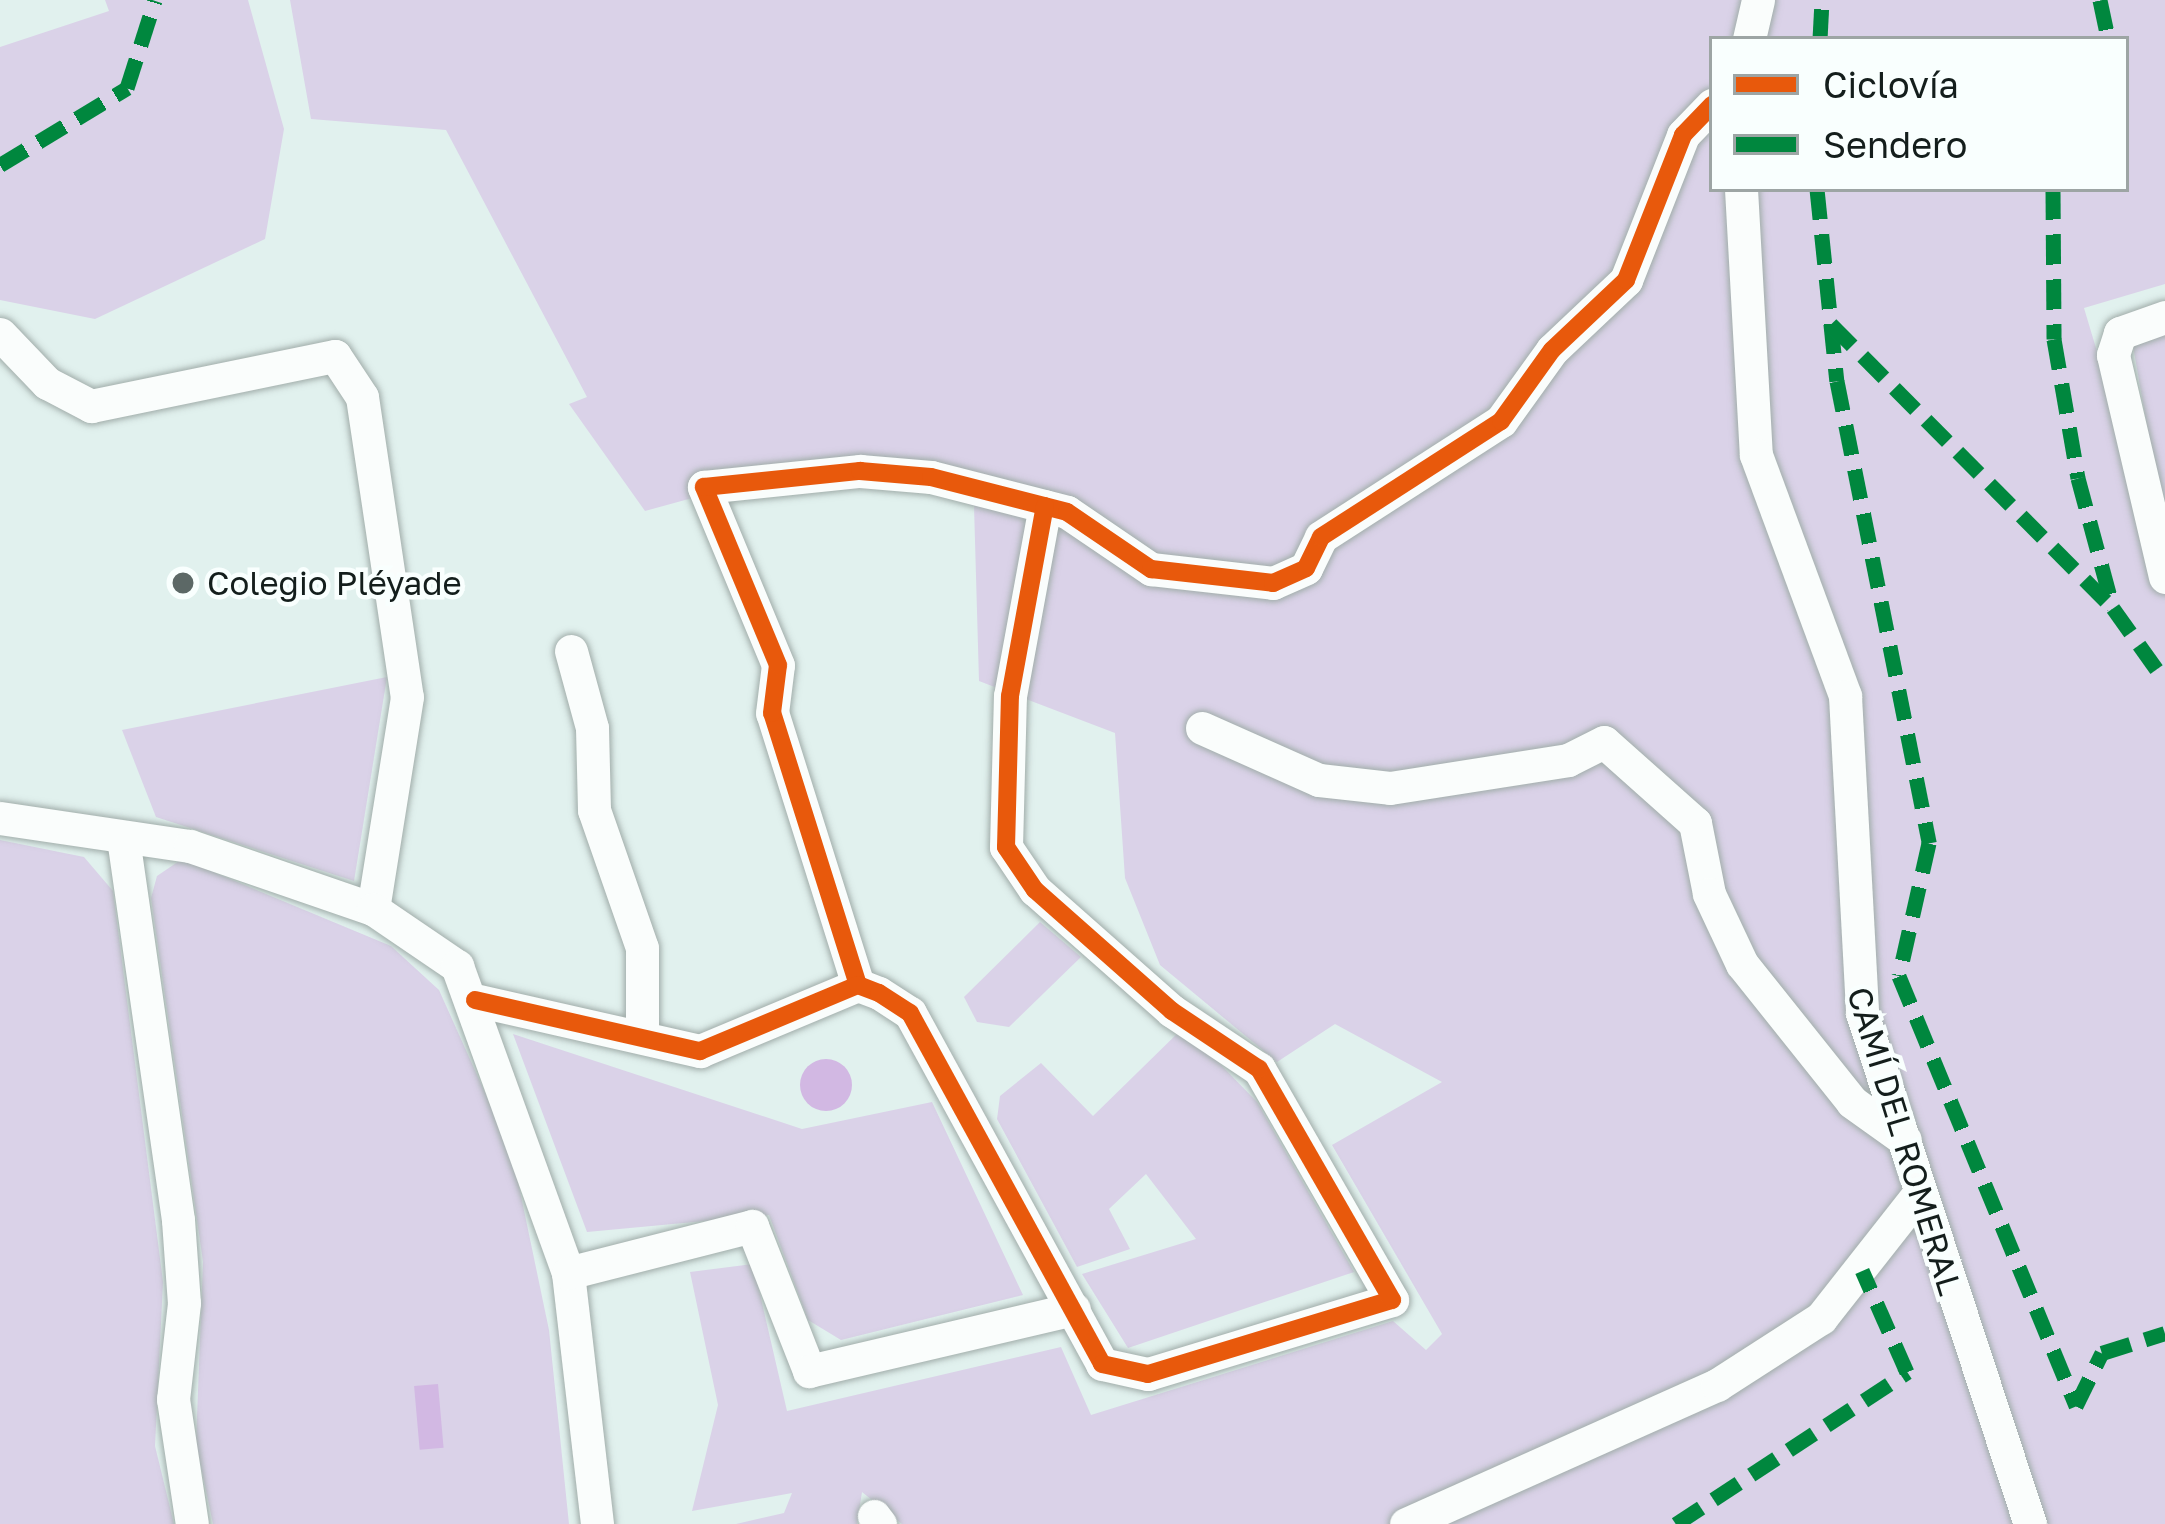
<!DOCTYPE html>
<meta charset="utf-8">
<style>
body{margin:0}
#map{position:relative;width:2165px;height:1524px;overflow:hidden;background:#e1f1ee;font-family:"Golos Text",sans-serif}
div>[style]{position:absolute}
.green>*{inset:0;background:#dad2e8}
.water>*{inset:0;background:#d2b8e3;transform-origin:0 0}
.round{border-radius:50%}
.roads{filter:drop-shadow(0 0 3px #a1adaa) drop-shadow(0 0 3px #a1adaa)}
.minor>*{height:33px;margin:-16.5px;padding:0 16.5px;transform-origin:16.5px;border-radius:16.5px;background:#fafdfc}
.quiet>*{height:15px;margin-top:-7.5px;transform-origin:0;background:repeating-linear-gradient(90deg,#00873e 0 30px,transparent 0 45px)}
.cycleway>*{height:18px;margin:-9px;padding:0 9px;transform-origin:9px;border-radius:9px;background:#e8590c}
.dots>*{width:33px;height:33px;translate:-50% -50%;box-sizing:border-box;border:6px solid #f9fffe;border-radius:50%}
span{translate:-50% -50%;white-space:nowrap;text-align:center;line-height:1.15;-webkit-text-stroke:9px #f9fffe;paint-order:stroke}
.poi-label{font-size:33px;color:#141e1c}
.left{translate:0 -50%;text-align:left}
.street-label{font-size:33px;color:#141e1c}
.legend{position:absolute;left:1709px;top:36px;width:420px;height:156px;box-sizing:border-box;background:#f9fffe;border:3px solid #9da5a4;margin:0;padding:15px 21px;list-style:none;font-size:36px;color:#141e1c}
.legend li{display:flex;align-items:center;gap:24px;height:60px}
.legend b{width:60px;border:3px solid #9da5a4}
</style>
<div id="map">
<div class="green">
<i style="clip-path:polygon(105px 0,248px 0,284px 129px,265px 239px,95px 319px,0 300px,0 47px,109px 11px)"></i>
<i style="clip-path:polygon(evenodd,290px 0,2165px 0,2165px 284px,2084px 308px,2165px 579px,2165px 1524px,902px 1524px,862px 1492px,857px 1524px,736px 1524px,784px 1513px,792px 1493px,692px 1511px,718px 1405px,690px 1272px,753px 1264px,787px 1411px,1061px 1347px,1091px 1415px,1393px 1321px,1426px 1350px,1442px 1334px,1332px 1145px,1442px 1082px,1335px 1024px,1277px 1062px,1160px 965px,1125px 878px,1115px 733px,979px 681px,974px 506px,905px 484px,696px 497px,645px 511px,569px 404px,587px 397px,446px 130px,311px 119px,290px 0,1712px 39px,2126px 39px,2126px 189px,1712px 189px,1712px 39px)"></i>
<i style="clip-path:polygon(2165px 333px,2165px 523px,2164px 524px,2133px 346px)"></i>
<i style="clip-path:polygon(387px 677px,354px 881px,156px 817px,122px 730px)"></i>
<i style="clip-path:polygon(0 840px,84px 857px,113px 891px,163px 1282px,155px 1446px,174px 1524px,0 1524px)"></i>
<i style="clip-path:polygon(182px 859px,391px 946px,439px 990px,512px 1153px,549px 1330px,569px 1524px,213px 1524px,196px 1443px,203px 1262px,151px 898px,157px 876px)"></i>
<i style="clip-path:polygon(1040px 922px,1081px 957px,1009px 1027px,977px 1022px,964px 997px)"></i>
<i style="clip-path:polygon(1184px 1027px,1257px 1102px,1354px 1272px,1128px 1348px,1082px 1274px,1196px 1239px,1146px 1174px,1109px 1209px,1130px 1249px,1077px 1267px,997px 1119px,1000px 1096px,1041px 1063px,1093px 1116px)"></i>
<i style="clip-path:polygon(513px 1034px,802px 1129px,932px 1102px,1023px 1295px,841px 1340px,808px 1320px,769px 1215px,587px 1232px)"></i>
</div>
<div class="water">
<i class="round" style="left:800px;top:1059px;width:52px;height:52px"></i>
<i style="left:438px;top:1384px;width:64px;height:24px;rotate:85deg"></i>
</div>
<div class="roads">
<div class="minor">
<i style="left:1749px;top:39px;width:40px;rotate:-77deg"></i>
<i style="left:1741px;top:189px;width:266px;rotate:86.8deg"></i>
<i style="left:1756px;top:455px;width:257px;rotate:69.7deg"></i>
<i style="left:1845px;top:696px;width:317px;rotate:86.9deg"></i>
<i style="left:1862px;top:1013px;width:538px;rotate:71.8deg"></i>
<i style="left:2165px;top:317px;width:48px;rotate:160.4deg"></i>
<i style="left:2120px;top:333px;width:23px;rotate:108deg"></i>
<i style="left:2113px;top:355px;width:228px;rotate:76.8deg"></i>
<i style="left:0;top:334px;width:68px;rotate:46.2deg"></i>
<i style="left:47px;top:383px;width:50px;rotate:27.6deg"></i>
<i style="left:91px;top:406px;width:249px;rotate:-11.6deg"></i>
<i style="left:335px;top:356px;width:49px;rotate:56.6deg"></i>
<i style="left:362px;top:397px;width:303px;rotate:81.5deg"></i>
<i style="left:407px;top:697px;width:215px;rotate:99.1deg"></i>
<i style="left:571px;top:651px;width:80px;rotate:74.7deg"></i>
<i style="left:592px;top:728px;width:82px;rotate:88.6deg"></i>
<i style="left:594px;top:810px;width:146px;rotate:70.8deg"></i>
<i style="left:642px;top:948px;width:84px;rotate:90deg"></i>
<i style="left:1202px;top:728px;width:128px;rotate:24deg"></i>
<i style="left:1319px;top:780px;width:71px;rotate:6.4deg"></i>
<i style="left:1390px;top:788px;width:180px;rotate:-8.9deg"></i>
<i style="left:1568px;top:760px;width:40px;rotate:-26.6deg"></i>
<i style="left:1604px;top:742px;width:122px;rotate:41.7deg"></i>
<i style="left:1695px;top:823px;width:72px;rotate:78.8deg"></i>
<i style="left:1709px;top:894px;width:77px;rotate:64.8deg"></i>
<i style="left:1742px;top:964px;width:176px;rotate:51.4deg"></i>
<i style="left:1852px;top:1102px;width:65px;rotate:35.6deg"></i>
<i style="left:0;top:818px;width:192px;rotate:8.4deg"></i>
<i style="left:190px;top:846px;width:194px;rotate:19deg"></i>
<i style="left:373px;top:909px;width:102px;rotate:34.2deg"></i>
<i style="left:457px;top:966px;width:326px;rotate:70.1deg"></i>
<i style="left:568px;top:1273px;width:253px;rotate:83.4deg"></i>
<i style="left:123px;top:838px;width:386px;rotate:81.8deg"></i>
<i style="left:178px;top:1220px;width:83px;rotate:85.9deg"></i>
<i style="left:184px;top:1303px;width:97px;rotate:96.5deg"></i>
<i style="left:173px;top:1399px;width:126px;rotate:81.4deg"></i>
<i style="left:858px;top:985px;width:285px;rotate:-107.5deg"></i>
<i style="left:772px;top:713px;width:48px;rotate:-82.9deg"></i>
<i style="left:778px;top:665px;width:193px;rotate:-112.6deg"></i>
<i style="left:704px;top:487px;width:157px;rotate:-5.9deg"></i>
<i style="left:860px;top:471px;width:71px;rotate:4.8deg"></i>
<i style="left:931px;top:477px;width:140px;rotate:14.4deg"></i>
<i style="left:1067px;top:512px;width:102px;rotate:34.2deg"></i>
<i style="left:1151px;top:569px;width:123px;rotate:6.5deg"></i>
<i style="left:1273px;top:583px;width:36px;rotate:-24deg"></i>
<i style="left:1306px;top:568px;width:34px;rotate:-64deg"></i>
<i style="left:1321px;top:537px;width:214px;rotate:-32.8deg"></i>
<i style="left:1501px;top:421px;width:87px;rotate:-54.3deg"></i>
<i style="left:1552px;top:350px;width:102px;rotate:-43.4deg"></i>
<i style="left:1626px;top:280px;width:156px;rotate:-68.5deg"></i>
<i style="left:1683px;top:135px;width:42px;rotate:-46deg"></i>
<i style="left:475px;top:1000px;width:231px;rotate:12.8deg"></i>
<i style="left:700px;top:1051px;width:171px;rotate:-22.7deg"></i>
<i style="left:858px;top:985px;width:22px;rotate:21deg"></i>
<i style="left:879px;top:993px;width:37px;rotate:33deg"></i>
<i style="left:910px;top:1013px;width:400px;rotate:61.3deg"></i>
<i style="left:1102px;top:1364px;width:47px;rotate:12.3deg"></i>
<i style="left:1148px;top:1374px;width:255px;rotate:-16.9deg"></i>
<i style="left:1392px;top:1300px;width:267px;rotate:-119.9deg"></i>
<i style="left:1259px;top:1069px;width:105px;rotate:-146.3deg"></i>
<i style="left:1172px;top:1011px;width:183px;rotate:-138.5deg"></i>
<i style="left:1035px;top:890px;width:52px;rotate:-124deg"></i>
<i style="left:1006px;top:847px;width:151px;rotate:-88.5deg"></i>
<i style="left:1010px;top:696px;width:193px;rotate:-79.6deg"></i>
<i style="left:568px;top:1273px;width:190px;rotate:-14.3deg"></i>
<i style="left:752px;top:1226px;width:156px;rotate:68.5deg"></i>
<i style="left:809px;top:1371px;width:272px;rotate:-13.2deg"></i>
<i style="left:874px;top:1516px;width:10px;rotate:53deg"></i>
<i style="left:1406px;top:1524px;width:341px;rotate:-24.1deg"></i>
<i style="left:1717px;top:1385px;width:124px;rotate:-32.8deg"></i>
<i style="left:1821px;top:1318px;width:160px;rotate:-51.8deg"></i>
</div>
</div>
<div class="quiet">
<i style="left:2100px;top:0;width:40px;rotate:78deg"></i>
<i style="left:1820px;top:39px;width:39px;rotate:-87deg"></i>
<i style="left:0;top:165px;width:149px;rotate:-31.2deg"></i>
<i style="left:127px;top:88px;width:92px;rotate:-72.3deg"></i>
<i style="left:1817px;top:189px;width:193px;rotate:84.1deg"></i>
<i style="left:1837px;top:381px;width:471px;rotate:78.7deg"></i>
<i style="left:1929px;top:843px;width:136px;rotate:102.7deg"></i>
<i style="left:1899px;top:976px;width:465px;rotate:67.6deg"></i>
<i style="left:2076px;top:1406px;width:59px;rotate:-63.9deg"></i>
<i style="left:2102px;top:1353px;width:66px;rotate:-17.6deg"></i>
<i style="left:2053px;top:189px;width:150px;rotate:89.6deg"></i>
<i style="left:2054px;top:339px;width:141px;rotate:80.2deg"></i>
<i style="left:2078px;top:478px;width:135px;rotate:74.9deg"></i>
<i style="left:2113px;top:608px;width:90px;rotate:54.5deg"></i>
<i style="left:1831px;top:324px;width:395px;rotate:45.2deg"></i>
<i style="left:1676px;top:1524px;width:277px;rotate:-33.3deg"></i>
<i style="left:1907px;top:1372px;width:111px;rotate:-113.8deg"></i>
</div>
<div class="cycleway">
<i style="left:858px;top:985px;width:285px;rotate:-107.5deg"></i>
<i style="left:772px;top:713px;width:48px;rotate:-82.9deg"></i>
<i style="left:778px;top:665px;width:193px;rotate:-112.6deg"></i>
<i style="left:704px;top:487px;width:157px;rotate:-5.9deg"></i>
<i style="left:860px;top:471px;width:71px;rotate:4.8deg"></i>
<i style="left:931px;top:477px;width:140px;rotate:14.4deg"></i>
<i style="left:1067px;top:512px;width:102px;rotate:34.2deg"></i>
<i style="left:1151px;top:569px;width:123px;rotate:6.5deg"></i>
<i style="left:1273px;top:583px;width:36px;rotate:-24deg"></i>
<i style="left:1306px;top:568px;width:34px;rotate:-64deg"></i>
<i style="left:1321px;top:537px;width:214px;rotate:-32.8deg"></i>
<i style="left:1501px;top:421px;width:87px;rotate:-54.3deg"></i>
<i style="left:1552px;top:350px;width:102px;rotate:-43.4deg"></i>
<i style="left:1626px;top:280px;width:156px;rotate:-68.5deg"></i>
<i style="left:1683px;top:135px;width:42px;rotate:-46deg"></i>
<i style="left:475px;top:1000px;width:231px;rotate:12.8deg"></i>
<i style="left:700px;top:1051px;width:171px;rotate:-22.7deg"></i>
<i style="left:858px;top:985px;width:22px;rotate:21deg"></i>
<i style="left:879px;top:993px;width:37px;rotate:33deg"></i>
<i style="left:910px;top:1013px;width:400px;rotate:61.3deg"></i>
<i style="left:1102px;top:1364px;width:47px;rotate:12.3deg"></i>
<i style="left:1148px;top:1374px;width:255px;rotate:-16.9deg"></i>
<i style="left:1392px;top:1300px;width:267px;rotate:-119.9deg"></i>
<i style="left:1259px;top:1069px;width:105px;rotate:-146.3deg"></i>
<i style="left:1172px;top:1011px;width:183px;rotate:-138.5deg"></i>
<i style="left:1035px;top:890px;width:52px;rotate:-124deg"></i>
<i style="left:1006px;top:847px;width:151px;rotate:-88.5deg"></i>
<i style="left:1010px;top:696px;width:193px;rotate:-79.6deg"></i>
</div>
<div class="dots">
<i style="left:183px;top:583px;background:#5c6866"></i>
</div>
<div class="poi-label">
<span class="left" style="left:207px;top:583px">Colegio Pléyade</span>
</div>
<div class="street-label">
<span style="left:1905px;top:1141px;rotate:73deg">CAMÍ DEL ROMERAL</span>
</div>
<ul class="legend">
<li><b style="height:15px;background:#e8590c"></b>Ciclovía</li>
<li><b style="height:15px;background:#00873e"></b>Sendero</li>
</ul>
</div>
